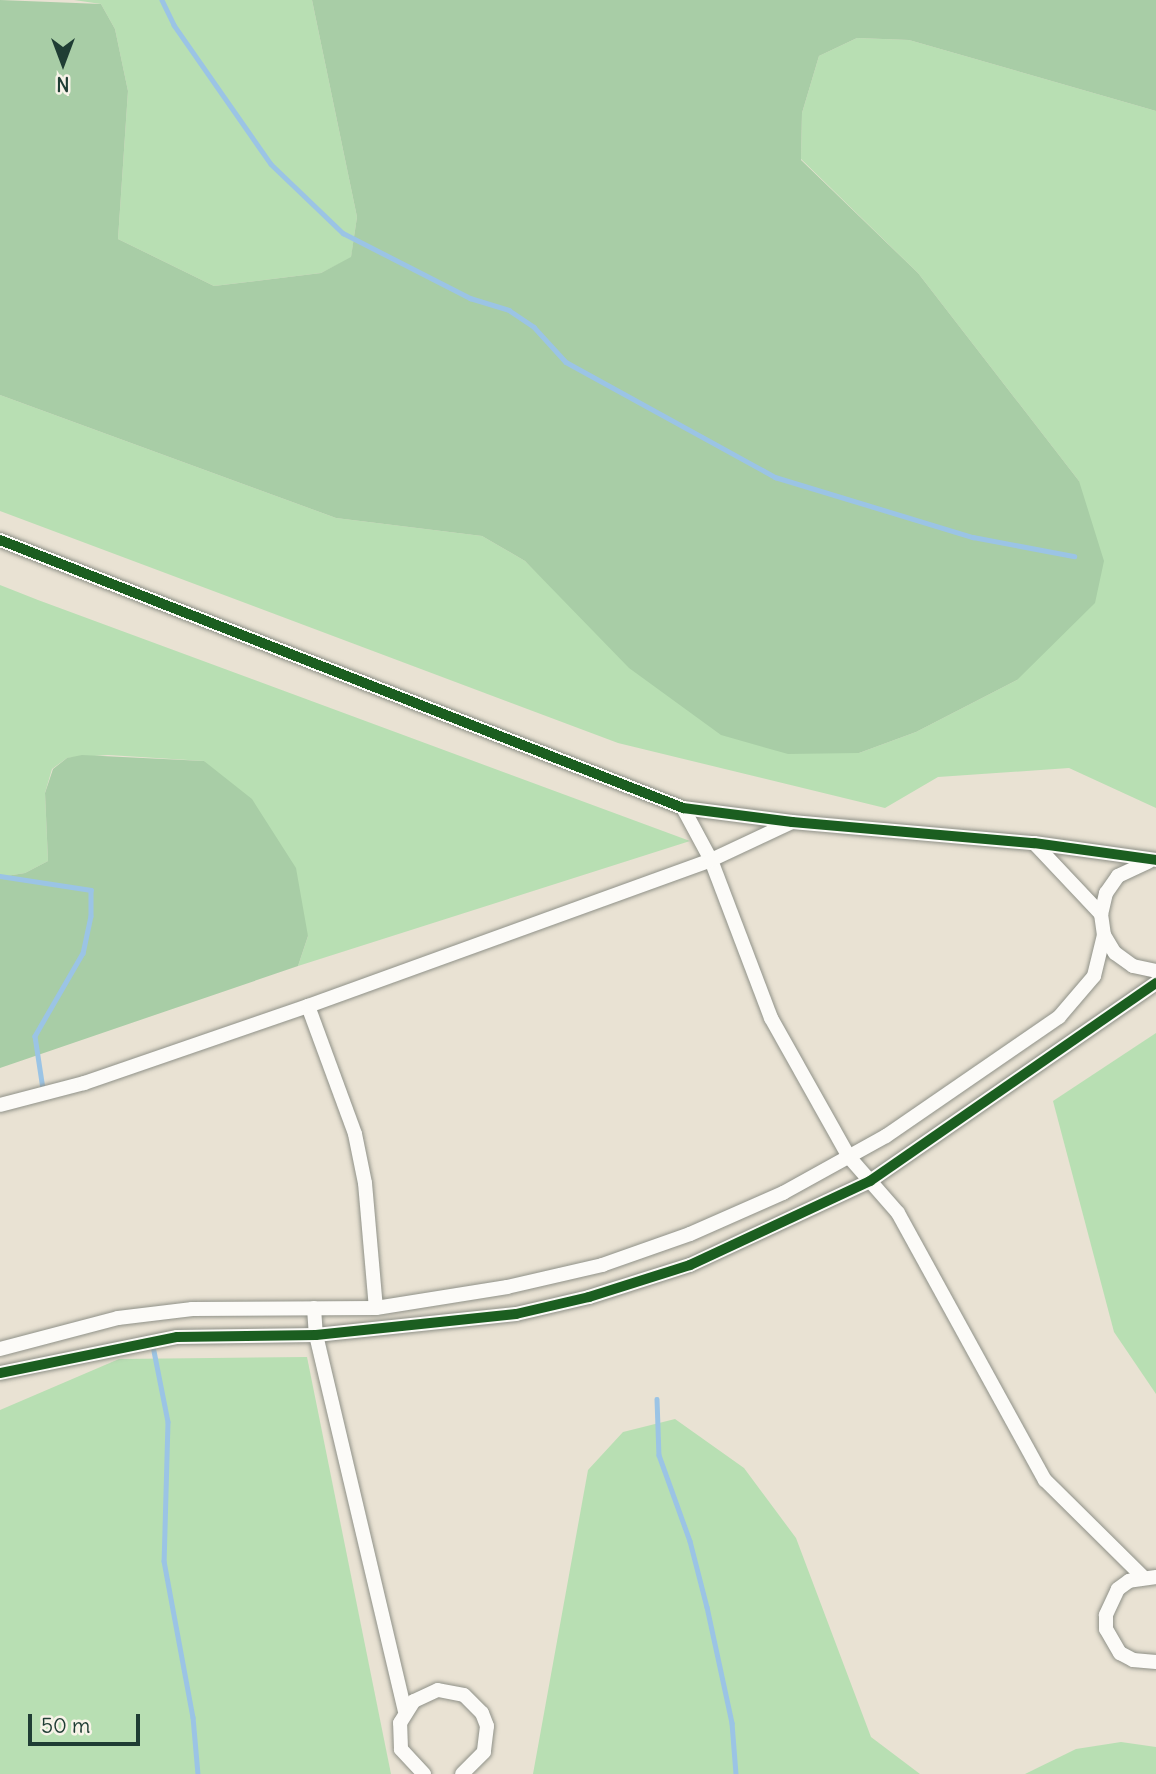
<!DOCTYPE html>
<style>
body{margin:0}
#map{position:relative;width:1156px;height:1774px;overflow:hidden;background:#e9e2d3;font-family:Delius,sans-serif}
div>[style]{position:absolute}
.green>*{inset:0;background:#b8dfb3}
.forest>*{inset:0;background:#a8cda6}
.stream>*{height:4.5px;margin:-2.25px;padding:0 2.25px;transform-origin:2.25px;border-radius:2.25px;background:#9bc4e5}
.roads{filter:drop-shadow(0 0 2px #8f9188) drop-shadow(0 0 2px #8f9188)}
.street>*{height:14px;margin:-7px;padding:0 7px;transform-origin:7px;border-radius:7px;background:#fcfbf8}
.cycleway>*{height:10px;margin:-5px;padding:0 5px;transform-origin:5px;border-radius:5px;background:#1b5e20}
span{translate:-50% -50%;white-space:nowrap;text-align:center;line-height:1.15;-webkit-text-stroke:5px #f7f3e8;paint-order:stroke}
.north{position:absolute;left:28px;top:28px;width:70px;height:70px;-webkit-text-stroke:5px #f7f3e8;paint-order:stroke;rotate:180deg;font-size:19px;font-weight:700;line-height:28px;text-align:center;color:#1f3d34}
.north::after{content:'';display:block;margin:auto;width:24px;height:32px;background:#1f3d34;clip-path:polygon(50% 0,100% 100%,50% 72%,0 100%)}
.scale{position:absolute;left:28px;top:1714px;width:112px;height:32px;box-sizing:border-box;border:4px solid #1f3d34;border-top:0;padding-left:9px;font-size:21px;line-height:24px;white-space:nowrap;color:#1f3d34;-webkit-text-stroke:5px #f7f3e8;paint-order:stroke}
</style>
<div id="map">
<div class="green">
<i style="clip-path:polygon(74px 0,312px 0,357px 217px,351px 258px,321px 273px,214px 286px,118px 239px,128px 91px,115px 29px,101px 4px)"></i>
<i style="clip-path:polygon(857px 38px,909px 40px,1156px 111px,1156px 808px,1069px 768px,938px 777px,885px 808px,618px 743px,0 511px,0 395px,336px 518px,482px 536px,525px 561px,562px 597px,859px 753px,916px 732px,1017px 680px,1079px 481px,918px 273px,801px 159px,802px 113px,819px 56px)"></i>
<i style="clip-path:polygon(0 585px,38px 600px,690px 841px,298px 966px,308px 936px,204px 761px,108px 755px,67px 758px,52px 769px,45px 793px,48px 861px,25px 873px,0 877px)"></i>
<i style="clip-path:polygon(1156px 1033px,1156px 1394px,1114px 1332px,1053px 1101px)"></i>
<i style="clip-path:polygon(307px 1357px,391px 1774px,0 1774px,0 1410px,119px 1359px)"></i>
<i style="clip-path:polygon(675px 1419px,744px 1468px,796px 1538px,871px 1737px,920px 1774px,533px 1774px,588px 1470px,623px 1432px)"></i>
<i style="clip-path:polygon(1121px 1742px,1156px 1747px,1156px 1774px,1025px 1774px,1076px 1749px)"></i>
</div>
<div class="forest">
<i style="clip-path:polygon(0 0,101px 4px,115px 29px,128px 91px,118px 239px,214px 286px,321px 273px,351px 257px,357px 217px,312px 0,1156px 0,1156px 111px,909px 40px,857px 38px,819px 56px,802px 113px,801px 160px,918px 273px,1079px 481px,1104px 561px,1095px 603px,1017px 680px,916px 732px,859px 753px,788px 754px,721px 735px,629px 668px,525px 561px,482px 536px,336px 518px,0 395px)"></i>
<i style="clip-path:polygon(82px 755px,204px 761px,252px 799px,296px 868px,308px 936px,298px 966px,0 1068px,0 877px,25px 873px,48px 861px,45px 793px,53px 769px,67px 758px)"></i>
</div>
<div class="stream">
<i style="left:162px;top:0;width:28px;rotate:64deg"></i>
<i style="left:174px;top:25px;width:169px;rotate:55.1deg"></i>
<i style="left:271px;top:164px;width:100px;rotate:43.8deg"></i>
<i style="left:343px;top:233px;width:143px;rotate:27.1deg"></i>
<i style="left:470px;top:298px;width:41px;rotate:17.1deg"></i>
<i style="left:509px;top:310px;width:30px;rotate:34deg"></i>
<i style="left:534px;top:327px;width:47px;rotate:47.6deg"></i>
<i style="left:566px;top:362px;width:239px;rotate:28.8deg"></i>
<i style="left:775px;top:477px;width:207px;rotate:16.9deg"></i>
<i style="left:973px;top:537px;width:103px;rotate:10.7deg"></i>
<i style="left:0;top:876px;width:92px;rotate:8.7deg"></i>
<i style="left:91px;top:890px;width:26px;rotate:90deg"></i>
<i style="left:91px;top:916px;width:38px;rotate:102deg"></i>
<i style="left:83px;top:953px;width:96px;rotate:120deg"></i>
<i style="left:35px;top:1036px;width:54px;rotate:81.4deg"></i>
<i style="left:153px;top:1346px;width:77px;rotate:78.8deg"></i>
<i style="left:168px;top:1422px;width:139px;rotate:91.6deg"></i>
<i style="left:164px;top:1561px;width:159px;rotate:79.5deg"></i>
<i style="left:193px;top:1717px;width:57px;rotate:85deg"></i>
<i style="left:657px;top:1399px;width:56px;rotate:88deg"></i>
<i style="left:659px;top:1455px;width:91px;rotate:70.2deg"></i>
<i style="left:690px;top:1541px;width:68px;rotate:75.6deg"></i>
<i style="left:707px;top:1607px;width:119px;rotate:77.8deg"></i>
<i style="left:732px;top:1723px;width:51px;rotate:85.5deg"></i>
</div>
<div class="roads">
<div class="street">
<i style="left:0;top:540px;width:734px;rotate:21.42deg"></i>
<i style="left:683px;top:808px;width:110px;rotate:7.3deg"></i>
<i style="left:792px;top:822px;width:243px;rotate:5deg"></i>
<i style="left:1034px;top:843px;width:123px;rotate:7.9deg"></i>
<i style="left:683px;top:808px;width:59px;rotate:61.7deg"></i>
<i style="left:711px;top:860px;width:169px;rotate:69.2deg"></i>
<i style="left:771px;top:1018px;width:159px;rotate:60.7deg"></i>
<i style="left:849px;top:1157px;width:74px;rotate:48.8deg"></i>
<i style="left:898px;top:1213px;width:305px;rotate:61.2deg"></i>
<i style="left:1045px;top:1480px;width:138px;rotate:44.7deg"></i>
<i style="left:1034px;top:843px;width:98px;rotate:46.7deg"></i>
<i style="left:1148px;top:862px;width:33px;rotate:155deg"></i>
<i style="left:1118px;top:876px;width:21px;rotate:125deg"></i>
<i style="left:1106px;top:893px;width:22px;rotate:103deg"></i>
<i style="left:1101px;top:914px;width:21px;rotate:82deg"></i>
<i style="left:1104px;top:935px;width:21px;rotate:59deg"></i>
<i style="left:1115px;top:953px;width:22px;rotate:36deg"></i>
<i style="left:1133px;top:966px;width:24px;rotate:12deg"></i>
<i style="left:308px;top:1006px;width:136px;rotate:69.8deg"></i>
<i style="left:355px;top:1134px;width:50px;rotate:78.5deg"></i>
<i style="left:365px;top:1183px;width:125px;rotate:85deg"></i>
<i style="left:0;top:1105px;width:87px;rotate:-14.7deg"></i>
<i style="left:84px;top:1083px;width:237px;rotate:-19deg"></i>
<i style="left:308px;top:1006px;width:429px;rotate:-19.9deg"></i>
<i style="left:711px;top:860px;width:89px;rotate:-25.1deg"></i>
<i style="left:314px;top:1308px;width:27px;rotate:86deg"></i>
<i style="left:316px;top:1335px;width:386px;rotate:76.7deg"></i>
<i style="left:0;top:1349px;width:122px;rotate:-14.7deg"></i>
<i style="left:118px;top:1318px;width:75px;rotate:-6.9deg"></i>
<i style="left:192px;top:1309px;width:184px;rotate:-0.3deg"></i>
<i style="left:376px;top:1308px;width:133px;rotate:-9.1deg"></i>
<i style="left:507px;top:1287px;width:98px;rotate:-13deg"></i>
<i style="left:602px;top:1265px;width:93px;rotate:-19.4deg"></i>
<i style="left:690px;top:1234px;width:102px;rotate:-23.8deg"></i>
<i style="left:783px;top:1193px;width:118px;rotate:-29deg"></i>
<i style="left:886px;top:1136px;width:210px;rotate:-34.5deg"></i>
<i style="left:1059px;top:1017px;width:54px;rotate:-49.5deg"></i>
<i style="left:1094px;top:976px;width:42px;rotate:-76.3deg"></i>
<i style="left:0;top:1373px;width:181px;rotate:-11.5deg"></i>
<i style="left:177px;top:1337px;width:139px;rotate:-0.8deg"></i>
<i style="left:316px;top:1335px;width:201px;rotate:-6deg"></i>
<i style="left:516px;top:1314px;width:75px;rotate:-13.1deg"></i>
<i style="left:589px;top:1297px;width:106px;rotate:-17.6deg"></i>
<i style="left:690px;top:1265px;width:199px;rotate:-25deg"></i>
<i style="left:870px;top:1181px;width:348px;rotate:-34.7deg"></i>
<i style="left:1156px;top:1577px;width:27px;rotate:172deg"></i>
<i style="left:1129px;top:1581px;width:14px;rotate:144deg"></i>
<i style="left:1118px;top:1589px;width:29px;rotate:115deg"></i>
<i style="left:1106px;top:1615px;width:14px;rotate:90deg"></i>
<i style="left:1106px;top:1629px;width:28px;rotate:60deg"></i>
<i style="left:1120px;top:1653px;width:15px;rotate:28deg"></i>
<i style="left:1133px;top:1660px;width:23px;rotate:5deg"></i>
<i style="left:424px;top:1774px;width:34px;rotate:-133deg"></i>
<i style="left:401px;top:1749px;width:26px;rotate:-92deg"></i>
<i style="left:400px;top:1723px;width:26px;rotate:-58deg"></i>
<i style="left:414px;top:1701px;width:26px;rotate:-25deg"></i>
<i style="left:438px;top:1690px;width:26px;rotate:11deg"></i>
<i style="left:464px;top:1695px;width:25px;rotate:45deg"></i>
<i style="left:482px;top:1713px;width:14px;rotate:69deg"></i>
<i style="left:487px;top:1726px;width:26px;rotate:97deg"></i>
<i style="left:484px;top:1752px;width:31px;rotate:135deg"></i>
</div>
</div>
<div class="cycleway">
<i style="left:0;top:540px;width:734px;rotate:21.42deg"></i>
<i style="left:683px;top:808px;width:110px;rotate:7.3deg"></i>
<i style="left:792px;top:822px;width:243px;rotate:5deg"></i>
<i style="left:1034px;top:843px;width:123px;rotate:7.9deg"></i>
<i style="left:0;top:1373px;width:181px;rotate:-11.5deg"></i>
<i style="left:177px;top:1337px;width:139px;rotate:-0.8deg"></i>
<i style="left:316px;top:1335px;width:201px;rotate:-6deg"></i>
<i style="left:516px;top:1314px;width:75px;rotate:-13.1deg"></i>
<i style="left:589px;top:1297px;width:106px;rotate:-17.6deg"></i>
<i style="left:690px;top:1265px;width:199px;rotate:-25deg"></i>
<i style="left:870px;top:1181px;width:348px;rotate:-34.7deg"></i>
</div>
<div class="north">N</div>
<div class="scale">50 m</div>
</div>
